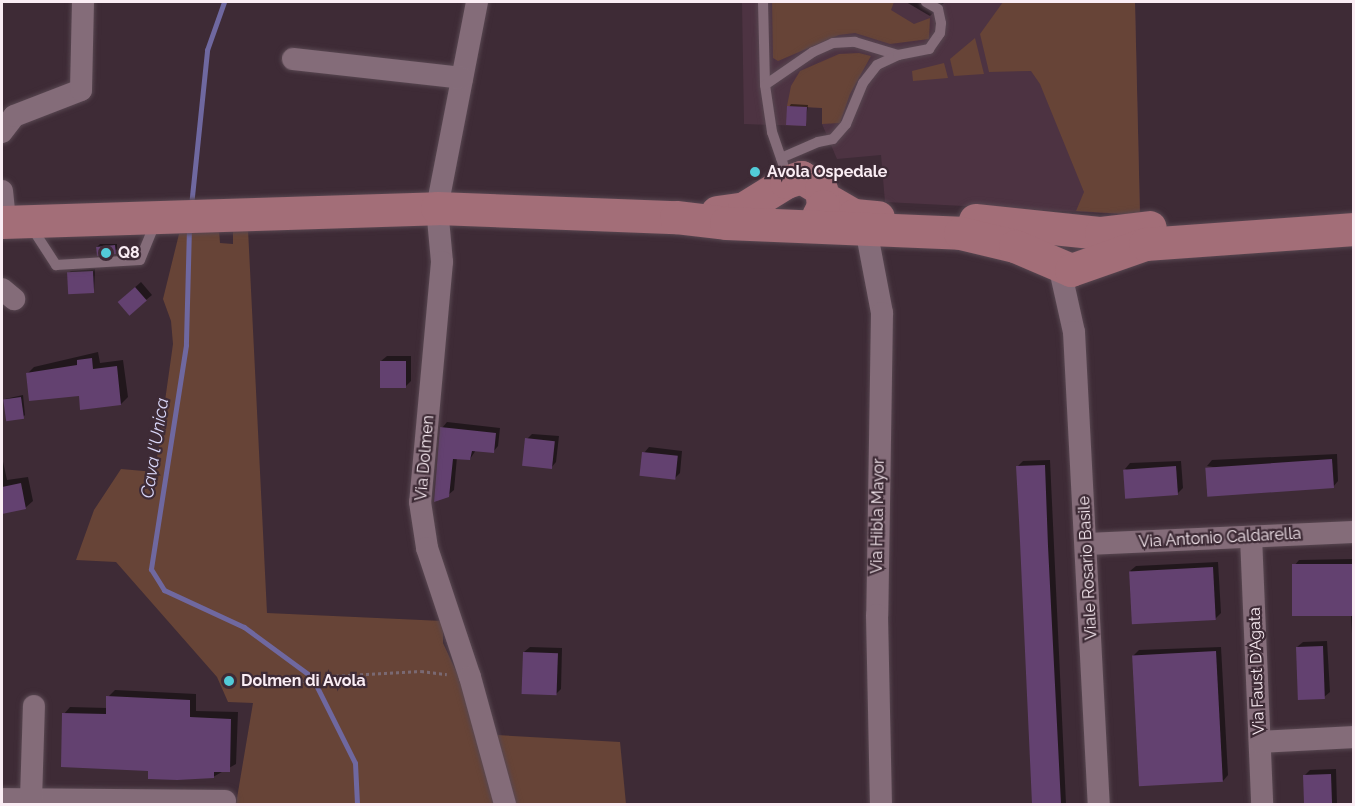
<!DOCTYPE html>
<style>
body{margin:0}
#map{position:relative;width:1355px;height:806px;overflow:hidden;background:#3e2b36;font-family:Raleway,sans-serif}
div>[style]{position:absolute}
.built>*{inset:0;background:#4d3342}
.green>*{inset:0;background:#674437}
.shadow>*{inset:0;background:#0007}
.stream>*{height:5px;margin:-2.5px;padding:0 2.5px;transform-origin:2.5px;border-radius:2.5px;background:#6f68a0}
.building>*{inset:0;background:#634170;transform-origin:0 0}
.path>*{height:3px;margin-top:-1.5px;transform-origin:0;background:repeating-linear-gradient(90deg,#7a6972 0 3px,transparent 0 6px)}
.roads{filter:drop-shadow(0 0 2px #584751) drop-shadow(0 0 2px #584751)}
.service>*{height:10px;margin:-5px;padding:0 5px;transform-origin:5px;border-radius:5px;background:#846c79}
.minor>*{height:22px;margin:-11px;padding:0 11px;transform-origin:11px;border-radius:11px;background:#846c79}
.primary>*{height:33px;margin:-16.5px;padding:0 16.5px;transform-origin:16.5px;border-radius:16.5px;background:#a36e78}
.dots>*{width:16px;height:16px;translate:-50% -50%;box-sizing:border-box;border:3px solid #3e2b36;border-radius:50%}
span{translate:-50% -50%;white-space:nowrap;text-align:center;line-height:1.15;-webkit-text-stroke:4.5px #3e2b36;paint-order:stroke}
.poi-label{font-size:16px;color:#faedf4;font-weight:700}
.left{translate:0 -50%;text-align:left}
.street-label{font-size:16px;color:#faedf4}
.water-label{font-size:18px;color:#d8d5f7;font-style:italic}
.frame{position:absolute;inset:0;border:3px solid #faedf4;pointer-events:none}
</style>
<div id="map">
<div class="built">
<i style="clip-path:polygon(742px 2px,1135px 2px,1140px 215px,885px 202px,881px 155px,837px 159px,822px 124px,822px 108px,807px 107px,806px 126px,744px 124px)"></i>
</div>
<div class="green">
<i style="clip-path:polygon(772px 2px,894px 2px,891px 10px,914px 24px,930px 18px,929px 39px,890px 44px,855px 33px,839px 35px,778px 61px,773px 58px)"></i>
<i style="clip-path:polygon(1003px 2px,1135px 2px,1140px 215px,1076px 211px,1084px 192px,1040px 84px,1031px 71px,989px 72px,980px 34px)"></i>
<i style="clip-path:polygon(975px 38px,984px 74px,954px 76px,950px 59px)"></i>
<i style="clip-path:polygon(859px 53px,871px 56px,850px 94px,840px 123px,822px 124px,822px 108px,787px 106px,791px 86px,800px 71px,839px 54px)"></i>
<i style="clip-path:polygon(944px 63px,948px 78px,913px 81px,912px 71px)"></i>
<i style="clip-path:polygon(248px 229px,267px 613px,443px 621px,443px 643px,464px 688px,497px 804px,236px 804px,253px 703px,228px 702px,217px 677px,116px 562px,76px 560px,94px 510px,121px 469px,155px 472px,173px 344px,171px 321px,163px 299px,179px 234px,219px 230px,220px 243px,233px 244px,233px 231px)"></i>
<i style="clip-path:polygon(497px 735px,620px 742px,626px 804px,516px 804px)"></i>
</div>
<div class="shadow">
<i style="clip-path:polygon(906px 2px,945px 2px,930px 16px)"></i>
<i style="clip-path:polygon(791px 104px,808px 105px,805px 125px,789px 107px)"></i>
<i style="clip-path:polygon(100px 244px,117px 244px,117px 250px,97px 247px)"></i>
<i style="clip-path:polygon(95px 269px,94px 292px,68px 273px,71px 271px)"></i>
<i style="clip-path:polygon(141px 282px,152px 295px,129px 314px,124px 297px)"></i>
<i style="clip-path:polygon(98px 352px,100px 363px,123px 360px,128px 397px,121px 404px,80px 394px,27px 374px,34px 367px)"></i>
<i style="clip-path:polygon(387px 356px,411px 356px,411px 381px,406px 386px,381px 361px)"></i>
<i style="clip-path:polygon(23px 395px,25px 415px,23px 417px,5px 399px)"></i>
<i style="clip-path:polygon(447px 422px,500px 428px,498px 446px,493px 452px,476px 450px,470px 459px,457px 457px,454px 490px,448px 495px,442px 428px)"></i>
<i style="clip-path:polygon(532px 434px,559px 436px,556px 462px,551px 468px,527px 439px)"></i>
<i style="clip-path:polygon(649px 447px,682px 451px,680px 473px,675px 478px,644px 453px)"></i>
<i style="clip-path:polygon(1337px 454px,1338px 481px,1333px 487px,1207px 466px,1212px 460px)"></i>
<i style="clip-path:polygon(2px 457px,7px 480px,28px 477px,33px 501px,25px 508px,2px 513px)"></i>
<i style="clip-path:polygon(1050px 460px,1066px 804px,1034px 804px,1018px 466px,1023px 461px)"></i>
<i style="clip-path:polygon(1181px 461px,1183px 488px,1177px 494px,1125px 469px,1130px 463px)"></i>
<i style="clip-path:polygon(1354px 559px,1354px 669px,1351px 616px,1294px 566px,1299px 560px)"></i>
<i style="clip-path:polygon(1218px 562px,1221px 613px,1215px 619px,1130px 571px,1136px 566px)"></i>
<i style="clip-path:polygon(1327px 641px,1330px 692px,1324px 697px,1297px 647px,1303px 642px)"></i>
<i style="clip-path:polygon(530px 647px,562px 648px,561px 689px,556px 694px,524px 652px)"></i>
<i style="clip-path:polygon(1221px 647px,1228px 775px,1223px 781px,1133px 656px,1139px 650px)"></i>
<i style="clip-path:polygon(115px 690px,196px 694px,196px 711px,238px 712px,236px 764px,213px 777px,150px 770px,64px 714px,70px 707px,107px 708px,108px 697px)"></i>
<i style="clip-path:polygon(1336px 769px,1337px 804px,1306px 804px,1304px 776px,1310px 770px)"></i>
</div>
<div class="stream">
<i style="left:191px;top:206px;width:157px;rotate:-84.1deg"></i>
<i style="left:207px;top:50px;width:51px;rotate:-70.5deg"></i>
<i style="left:189px;top:227px;width:118px;rotate:91.5deg"></i>
<i style="left:186px;top:345px;width:227px;rotate:98.9deg"></i>
<i style="left:151px;top:569px;width:25px;rotate:58deg"></i>
<i style="left:164px;top:590px;width:88px;rotate:24.8deg"></i>
<i style="left:244px;top:627px;width:84px;rotate:36.3deg"></i>
<i style="left:312px;top:677px;width:96px;rotate:63.4deg"></i>
<i style="left:355px;top:763px;width:41px;rotate:87.2deg"></i>
</div>
<div class="building">
<i style="left:787px;top:106px;width:20px;height:19px;rotate:3deg"></i>
<i style="left:115px;top:245px;width:9px;height:19px;rotate:84deg"></i>
<i style="left:93px;top:271px;width:22px;height:26px;rotate:87deg"></i>
<i style="left:135px;top:287px;width:18px;height:23px;rotate:49deg"></i>
<i style="clip-path:polygon(92px 358px,93px 369px,117px 366px,121px 405px,80px 410px,79px 396px,29px 401px,26px 373px,77px 365px,77px 360px)"></i>
<i style="left:380px;top:361px;width:26px;height:27px"></i>
<i style="left:21px;top:397px;width:22px;height:18px;rotate:82deg"></i>
<i style="clip-path:polygon(440px 427px,496px 433px,494px 453px,472px 451px,470px 460px,453px 459px,449px 497px,434px 502px)"></i>
<i style="left:525px;top:438px;width:30px;height:28px;rotate:6deg"></i>
<i style="left:642px;top:452px;width:36px;height:24px;rotate:6deg"></i>
<i style="left:1332px;top:459px;width:29px;height:127px;rotate:86deg"></i>
<i style="clip-path:polygon(1045px 465px,1048px 546px,1061px 804px,1032px 804px,1019px 520px,1016px 466px)"></i>
<i style="left:1176px;top:466px;width:29px;height:53px;rotate:86deg"></i>
<i style="clip-path:polygon(21px 483px,26px 509px,2px 514px,2px 487px)"></i>
<i style="left:1353px;top:564px;width:52px;height:61px;rotate:90deg"></i>
<i style="left:1213px;top:567px;width:53px;height:84px;rotate:87deg"></i>
<i style="left:1323px;top:646px;width:53px;height:27px;rotate:88deg"></i>
<i style="left:1216px;top:651px;width:131px;height:84px;rotate:87deg"></i>
<i style="left:523px;top:652px;width:35px;height:42px;rotate:2deg"></i>
<i style="clip-path:polygon(106px 696px,190px 700px,190px 717px,231px 719px,230px 772px,214px 772px,214px 778px,177px 780px,148px 779px,148px 771px,61px 767px,62px 713px,106px 714px)"></i>
<i style="left:1331px;top:774px;width:30px;height:28px;rotate:88deg"></i>
</div>
<div class="path">
<i style="left:247px;top:682px;width:48px;rotate:2.4deg"></i>
<i style="left:295px;top:684px;width:18px;rotate:-22deg"></i>
<i style="left:312px;top:677px;width:109px;rotate:-3.2deg"></i>
<i style="left:421px;top:671px;width:26px;rotate:7deg"></i>
</div>
<div class="roads">
<div class="service">
<i style="left:763px;top:2px;width:83px;rotate:88.6deg"></i>
<i style="left:765px;top:85px;width:48px;rotate:81.5deg"></i>
<i style="left:772px;top:132px;width:34px;rotate:71deg"></i>
<i style="left:765px;top:85px;width:58px;rotate:-34.5deg"></i>
<i style="left:813px;top:52px;width:22px;rotate:-24deg"></i>
<i style="left:833px;top:43px;width:22px;rotate:-3deg"></i>
<i style="left:855px;top:42px;width:45px;rotate:16.8deg"></i>
<i style="left:781px;top:158px;width:40px;rotate:-23.4deg"></i>
<i style="left:818px;top:142px;width:15px;rotate:-11deg"></i>
<i style="left:833px;top:139px;width:20px;rotate:-49deg"></i>
<i style="left:846px;top:124px;width:44px;rotate:-67.5deg"></i>
<i style="left:863px;top:83px;width:23px;rotate:-52deg"></i>
<i style="left:877px;top:65px;width:23px;rotate:-25deg"></i>
<i style="left:898px;top:55px;width:32px;rotate:-11deg"></i>
<i style="left:929px;top:49px;width:19px;rotate:-55deg"></i>
<i style="left:940px;top:33px;width:10px;rotate:-84deg"></i>
<i style="left:941px;top:23px;width:14px;rotate:-102deg"></i>
<i style="left:938px;top:9px;width:14px;rotate:-150deg"></i>
<i style="left:30px;top:225px;width:48px;rotate:57deg"></i>
<i style="left:56px;top:265px;width:84px;rotate:-3.4deg"></i>
<i style="left:140px;top:260px;width:42px;rotate:-67.7deg"></i>
</div>
<div class="minor">
<i style="left:477px;top:2px;width:210px;rotate:101deg"></i>
<i style="left:437px;top:208px;width:54px;rotate:84.7deg"></i>
<i style="left:442px;top:262px;width:241px;rotate:95.2deg"></i>
<i style="left:420px;top:502px;width:47px;rotate:81.3deg"></i>
<i style="left:427px;top:548px;width:136px;rotate:71.6deg"></i>
<i style="left:470px;top:677px;width:132px;rotate:74.6deg"></i>
<i style="left:293px;top:59px;width:170px;rotate:6.4deg"></i>
<i style="left:2px;top:132px;width:20px;rotate:-53deg"></i>
<i style="left:14px;top:116px;width:72px;rotate:-21.2deg"></i>
<i style="left:81px;top:90px;width:88px;rotate:-88.7deg"></i>
<i style="left:2px;top:191px;width:30px;rotate:84deg"></i>
<i style="left:866px;top:229px;width:86px;rotate:79.2deg"></i>
<i style="left:882px;top:313px;width:302px;rotate:90.9deg"></i>
<i style="left:877px;top:615px;width:189px;rotate:88.8deg"></i>
<i style="left:1059px;top:265px;width:69px;rotate:77.4deg"></i>
<i style="left:1074px;top:332px;width:473px;rotate:87deg"></i>
<i style="left:2px;top:289px;width:16px;rotate:40deg"></i>
<i style="left:1251px;top:537px;width:267px;rotate:87.6deg"></i>
<i style="left:1087px;top:544px;width:267px;rotate:-2.6deg"></i>
<i style="left:1260px;top:742px;width:94px;rotate:-3deg"></i>
<i style="left:2px;top:799px;width:223px;rotate:0.5deg"></i>
<i style="left:31px;top:799px;width:93px;rotate:-88.2deg"></i>
</div>
<div class="primary">
<i style="left:824px;top:198px;width:34px;rotate:30deg"></i>
<i style="left:854px;top:215px;width:24px;rotate:5deg"></i>
<i style="left:717px;top:212px;width:27px;rotate:-8deg"></i>
<i style="left:744px;top:208px;width:49px;rotate:-31.8deg"></i>
<i style="left:786px;top:182px;width:16px;rotate:-18deg"></i>
<i style="left:801px;top:177px;width:23px;rotate:31deg"></i>
<i style="left:821px;top:189px;width:17px;rotate:83deg"></i>
<i style="left:823px;top:206px;width:11px;rotate:117deg"></i>
<i style="left:975px;top:220px;width:127px;rotate:5.9deg"></i>
<i style="left:1101px;top:233px;width:49px;rotate:-7deg"></i>
<i style="left:2px;top:222px;width:435px;rotate:-1.8deg"></i>
<i style="left:437px;top:208px;width:239px;rotate:2.2deg"></i>
<i style="left:676px;top:217px;width:50px;rotate:6.8deg"></i>
<i style="left:726px;top:223px;width:234px;rotate:2.4deg"></i>
<i style="left:960px;top:233px;width:57px;rotate:13.3deg"></i>
<i style="left:1015px;top:246px;width:61px;rotate:23.2deg"></i>
<i style="left:1071px;top:270px;width:78px;rotate:-19.4deg"></i>
<i style="left:1145px;top:244px;width:210px;rotate:-4.1deg"></i>
</div>
</div>
<div class="dots">
<i style="left:755px;top:172px;background:#52cbd8"></i>
<i style="left:106px;top:253px;background:#52cbd8"></i>
<i style="left:229px;top:681px;background:#52cbd8"></i>
</div>
<div class="poi-label">
<span class="left" style="left:767px;top:172px">Avola Ospedale</span>
<span class="left" style="left:118px;top:253px">Q8</span>
<span class="left" style="left:241px;top:681px">Dolmen di Avola</span>
</div>
<div class="street-label">
<span style="left:425px;top:458px;rotate:-85deg">Via Dolmen</span>
<span style="left:878px;top:516px;rotate:-89deg">Via Hibla Mayor</span>
<span style="left:1220px;top:538px;rotate:-3deg">Via Antonio Caldarella</span>
<span style="left:1088px;top:568px;rotate:-93deg">Viale Rosario Basile</span>
<span style="left:1257px;top:671px;rotate:-92deg">Via Faust D'Agata</span>
</div>
<div class="water-label">
<span style="left:155px;top:448px;rotate:-81deg">Cava l'Unica</span>
</div>
<div class="frame"></div>
</div>
